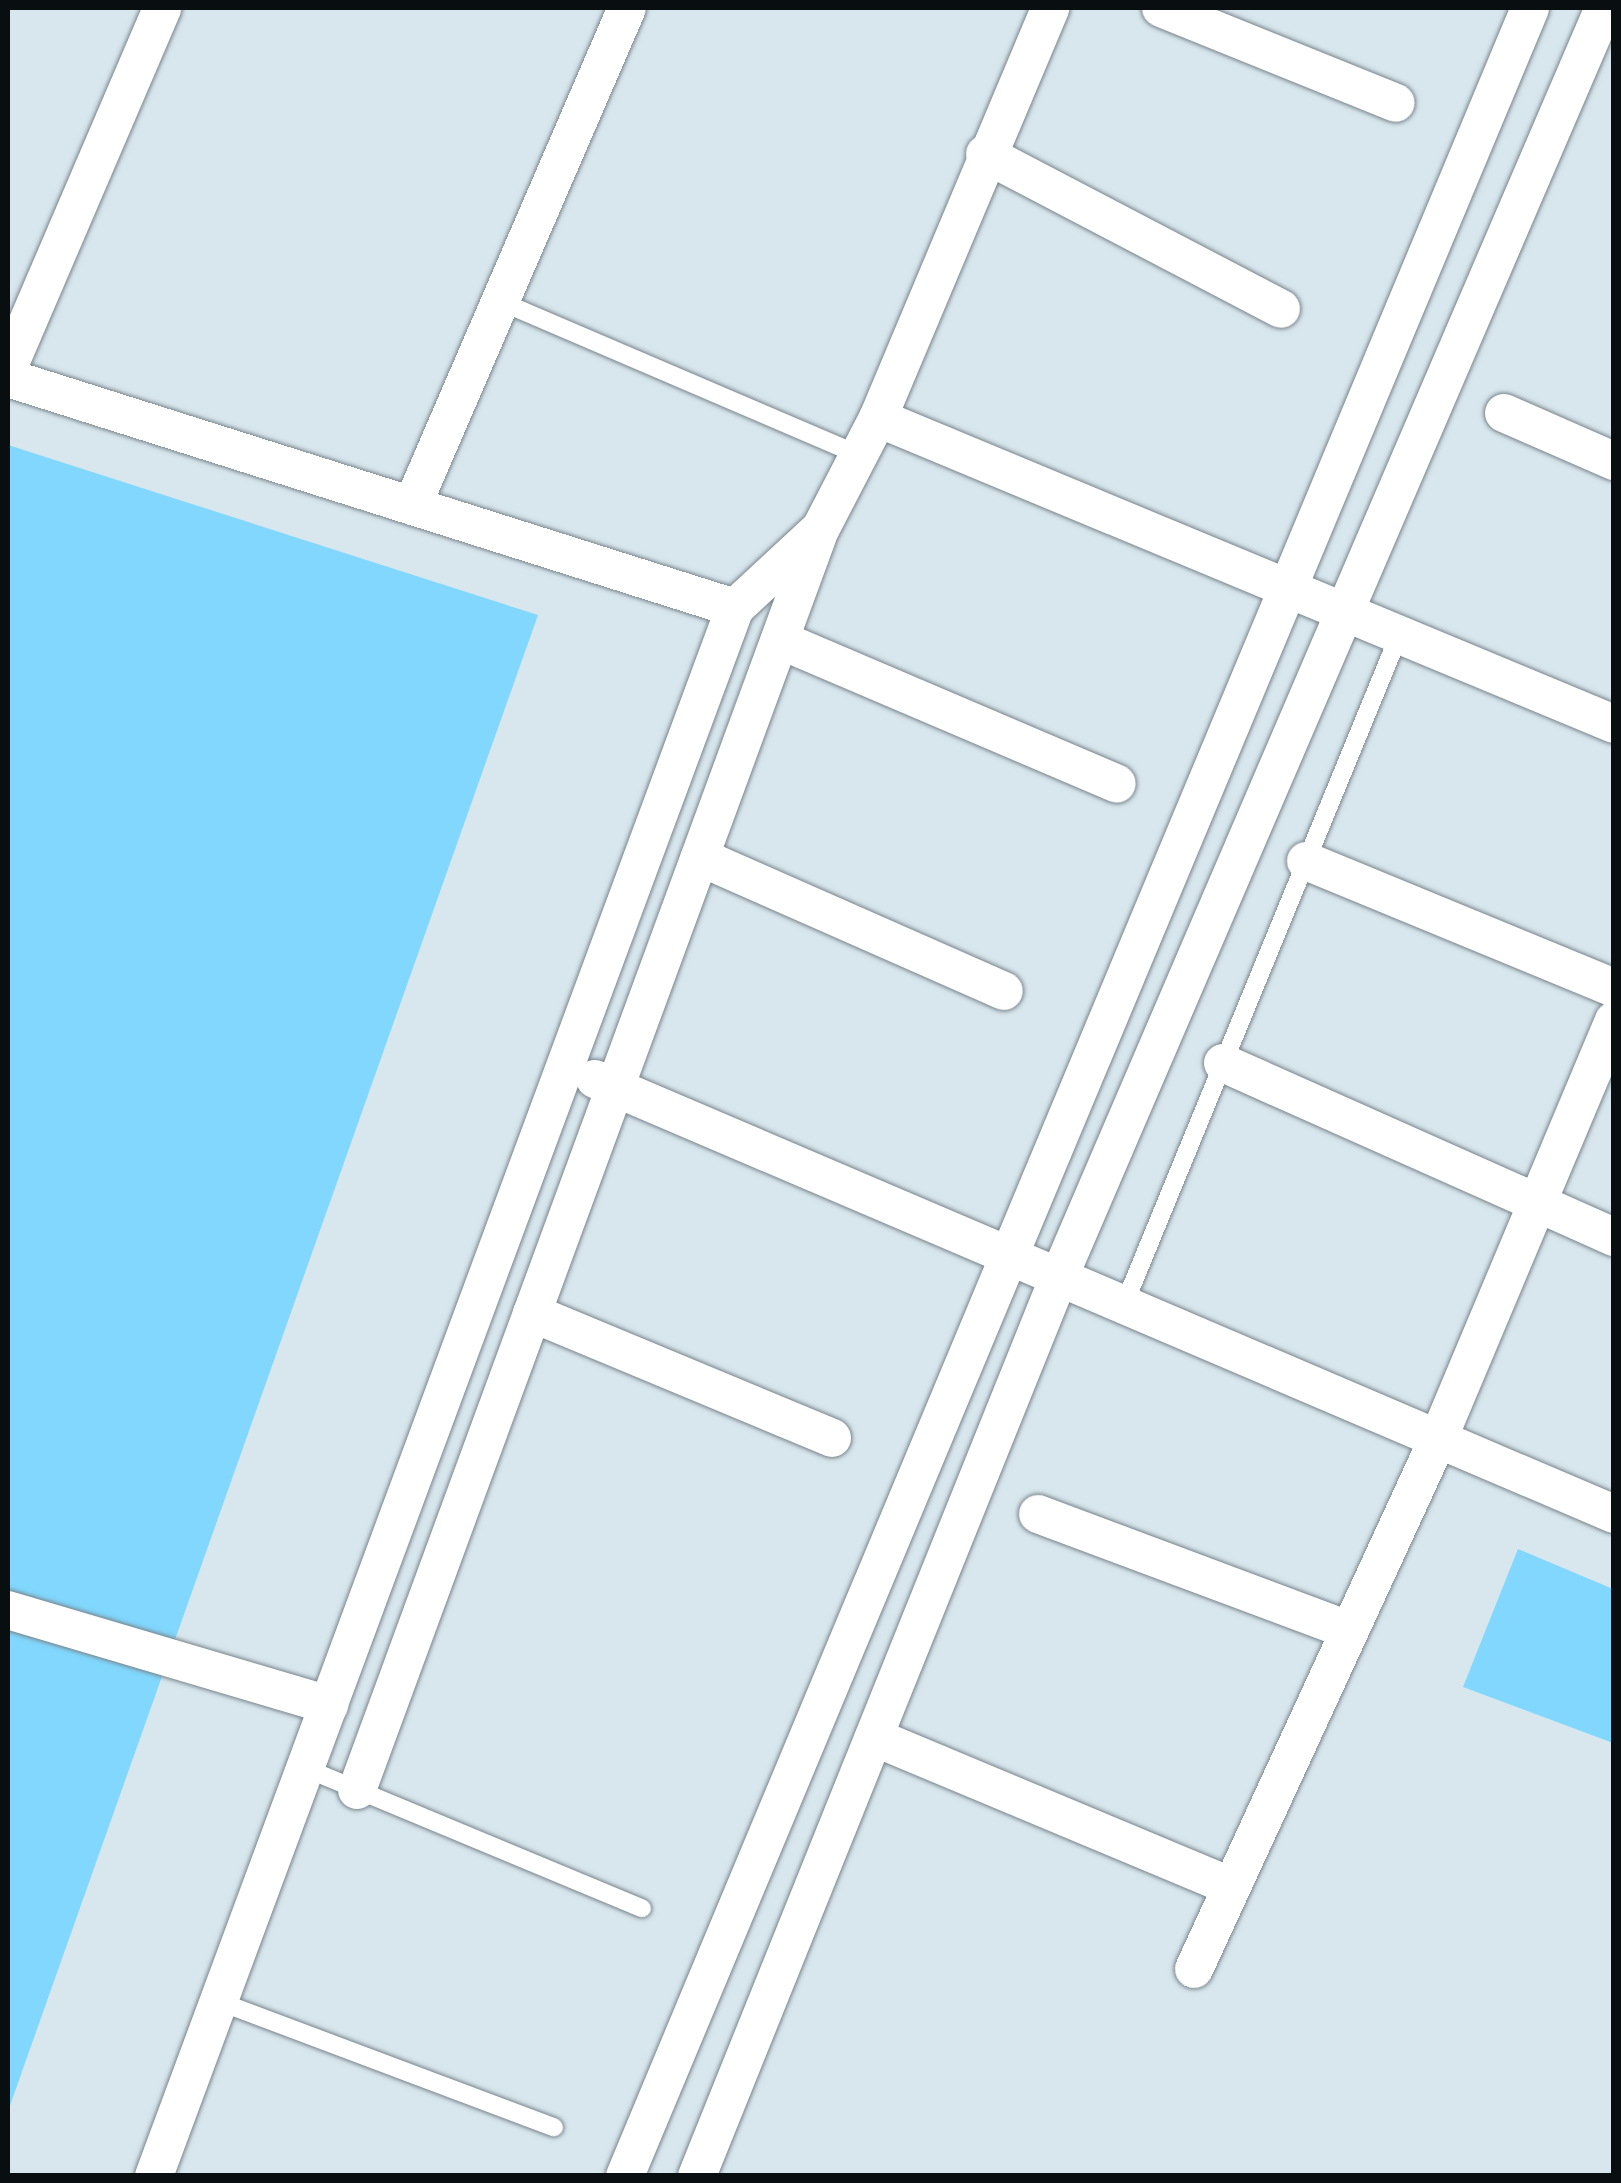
<!DOCTYPE html>
<style>
body{margin:0}
#map{position:relative;width:1621px;height:2183px;overflow:hidden;background:#d8e6ed;font-family:"Work Sans",sans-serif}
div>[style]{position:absolute}
.green>*{inset:0;background:#81d7fd}
.roads{filter:drop-shadow(0 0 2px #78848b) drop-shadow(0 0 2px #78848b)}
.lane>*{height:18px;margin:-9px;padding:0 9px;transform-origin:9px;border-radius:9px;background:#fff}
.street>*{height:38px;margin:-19px;padding:0 19px;transform-origin:19px;border-radius:19px;background:#fff}
span{translate:-50% -50%;white-space:nowrap;text-align:center;line-height:1.15;-webkit-text-stroke:8px #fff;paint-order:stroke}
.frame{position:absolute;inset:0;border:10px solid #090e10;pointer-events:none}
</style>
<div id="map">
<div class="green">
<i style="clip-path:polygon(8px 445px,538px 615px,8px 2111px)"></i>
<i style="clip-path:polygon(1518px 1549px,1613px 1589px,1613px 1743px,1463px 1687px)"></i>
</div>
<div class="roads">
<div class="lane">
<i style="left:502px;top:302px;width:388px;rotate:23.2deg"></i>
<i style="left:1124px;top:1305px;width:724px;rotate:-67.68deg"></i>
<i style="left:305px;top:1768px;width:365px;rotate:22.6deg"></i>
<i style="left:218px;top:2001px;width:359px;rotate:20.6deg"></i>
</div>
<div class="street">
<i style="left:1161px;top:8px;width:253px;rotate:22deg"></i>
<i style="left:985px;top:154px;width:334px;rotate:27.6deg"></i>
<i style="left:8px;top:368px;width:392px;rotate:-66.8deg"></i>
<i style="left:8px;top:378px;width:763px;rotate:17.56deg"></i>
<i style="left:1504px;top:413px;width:120px;rotate:23.6deg"></i>
<i style="left:878px;top:418px;width:797px;rotate:22.58deg"></i>
<i style="left:412px;top:506px;width:542px;rotate:-66.65deg"></i>
<i style="left:780px;top:640px;width:366px;rotate:23.1deg"></i>
<i style="left:700px;top:857px;width:332px;rotate:23.8deg"></i>
<i style="left:1306px;top:861px;width:333px;rotate:22.4deg"></i>
<i style="left:1223px;top:1063px;width:428px;rotate:24deg"></i>
<i style="left:595px;top:1079px;width:1108px;rotate:23.12deg"></i>
<i style="left:532px;top:1313px;width:325px;rotate:22.6deg"></i>
<i style="left:1038px;top:1514px;width:328px;rotate:20.5deg"></i>
<i style="left:8px;top:1610px;width:335px;rotate:16.5deg"></i>
<i style="left:874px;top:1737px;width:387px;rotate:22.7deg"></i>
<i style="left:357px;top:1790px;width:1337px;rotate:-69.83deg"></i>
<i style="left:1194px;top:1969px;width:583px;rotate:-65.28deg"></i>
<i style="left:1438px;top:1439px;width:454px;rotate:-67.2deg"></i>
<i style="left:154px;top:2176px;width:1672px;rotate:-69.67deg"></i>
<i style="left:735px;top:608px;width:117px;rotate:-42.9deg"></i>
<i style="left:821px;top:528px;width:124px;rotate:-62.6deg"></i>
<i style="left:878px;top:418px;width:445px;rotate:-67.2deg"></i>
<i style="left:625px;top:2176px;width:2349px;rotate:-67.34deg"></i>
<i style="left:697px;top:2176px;width:969px;rotate:-68.07deg"></i>
<i style="left:1059px;top:1277px;width:1381px;rotate:-66.76deg"></i>
</div>
</div>
<div class="frame"></div>
</div>
